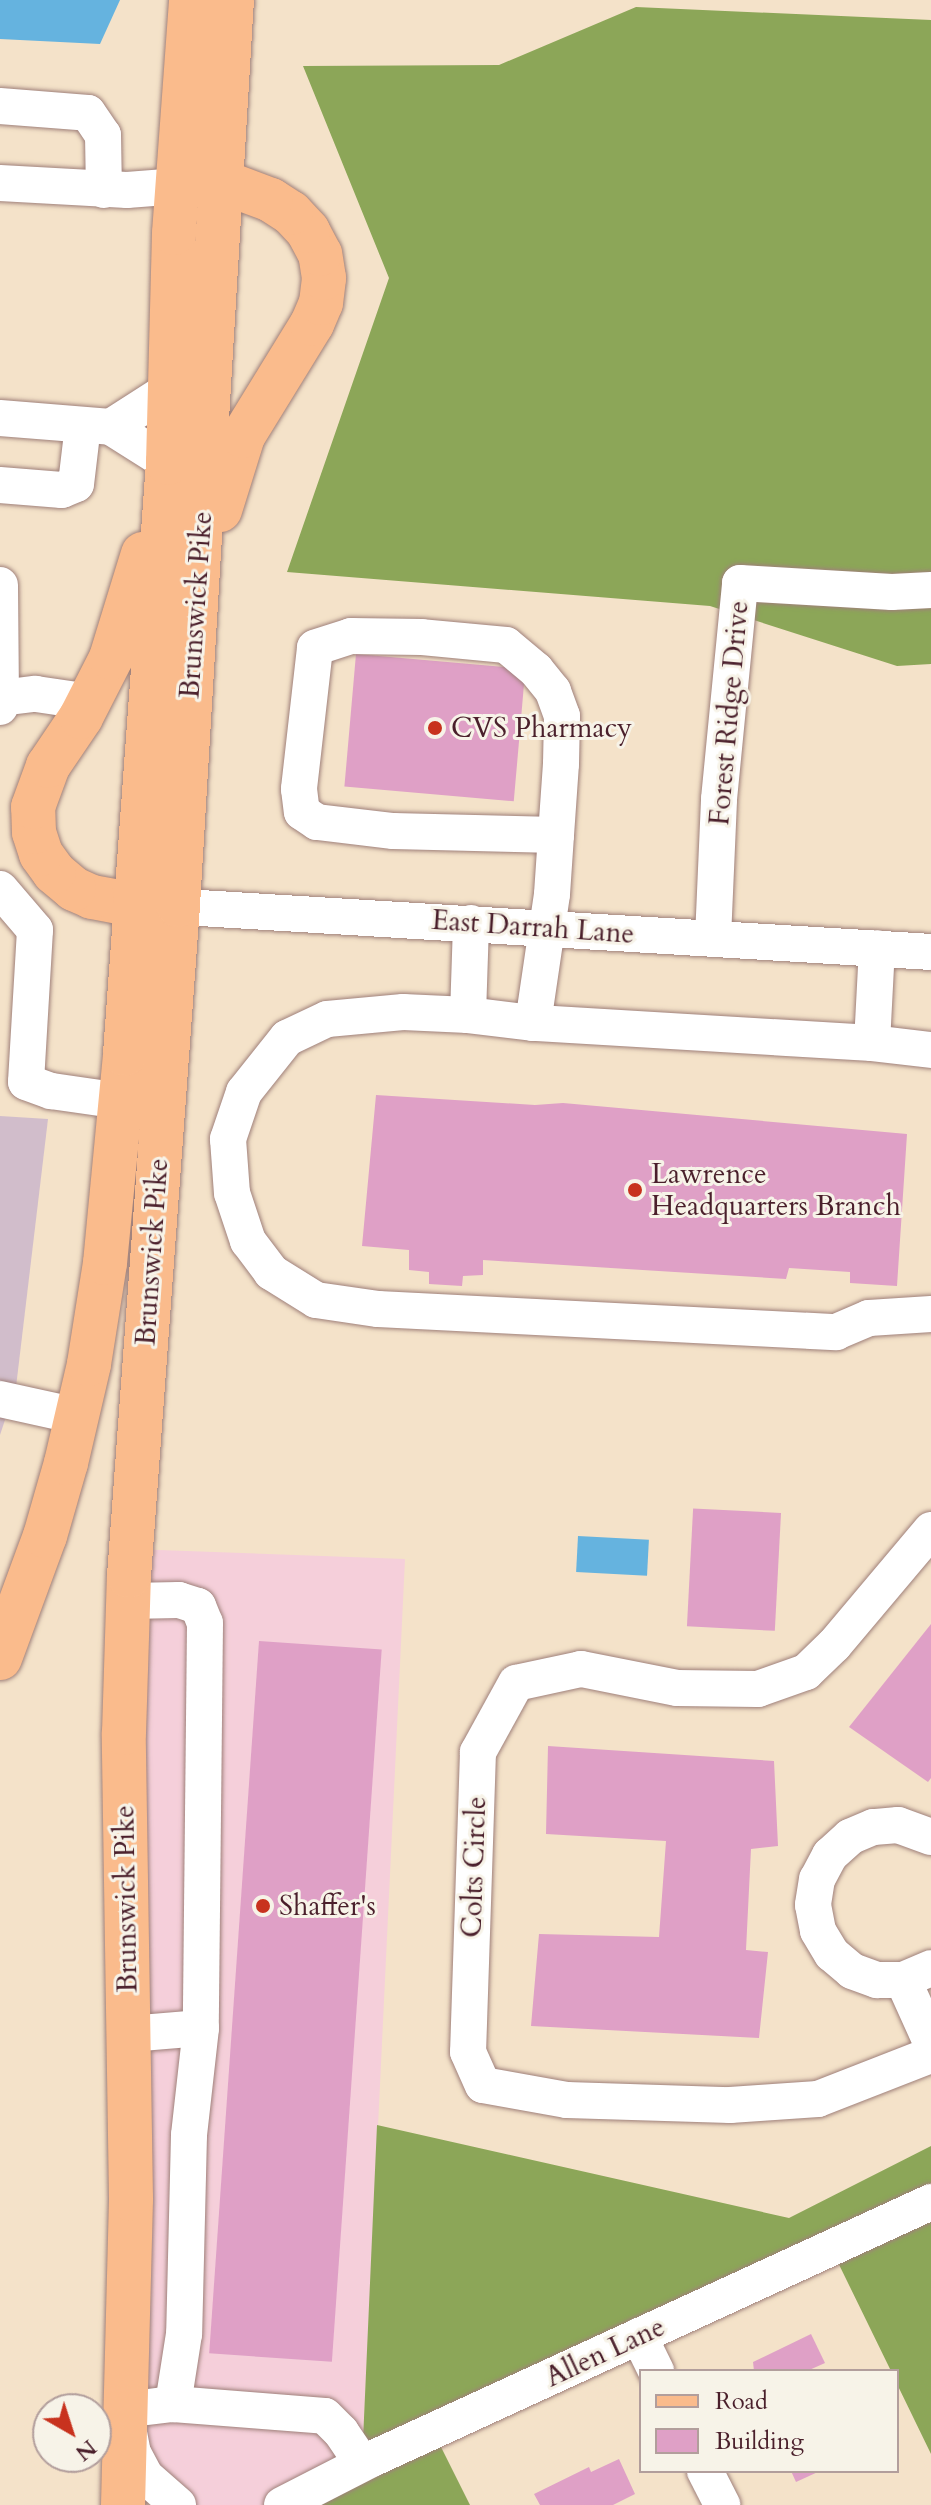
<!DOCTYPE html>
<style>
body{margin:0}
#map{position:relative;width:931px;height:2505px;overflow:hidden;background:#f4e2c9;font-family:Cardo,serif}
div>[style]{position:absolute}
.built>*{inset:0;background:#f5cfda}
.industrial>*{inset:0;background:#d1bdcb}
.forest>*{inset:0;background:#8ca658}
.water>*{inset:0;background:#65b3df;transform-origin:0 0}
.building>*{inset:0;background:#dfa0c6;transform-origin:0 0}
.roads{filter:drop-shadow(0 0 2px #9f807a) drop-shadow(0 0 2px #9f807a)}
.minor>*{height:36px;margin:-18px;padding:0 18px;transform-origin:18px;border-radius:18px;background:#fff}
.major>*{height:44px;margin:-22px;padding:0 22px;transform-origin:22px;border-radius:22px;background:#fabb8c}
.dots>*{width:22px;height:22px;translate:-50% -50%;box-sizing:border-box;border:4px solid #f7f3e8;border-radius:50%}
span{translate:-50% -50%;white-space:nowrap;text-align:center;line-height:1.15;-webkit-text-stroke:6px #f7f3e8;paint-order:stroke}
.street-label{font-size:28px;color:#4a1f2b}
.poi-label{font-size:28px;color:#4a1f2b}
.left{translate:0 -50%;text-align:left}
.legend{position:absolute;left:639px;top:2369px;width:260px;height:104px;box-sizing:border-box;background:#f7f3e8;border:2px solid #b29e9c;margin:0;padding:10px 14px;list-style:none;font-size:24px;color:#4a1f2b}
.legend li{display:flex;align-items:center;gap:16px;height:40px}
.legend b{width:40px;border:2px solid #b29e9c}
.north{position:absolute;left:32px;top:2393px;width:80px;height:80px;box-sizing:border-box;background:#f7f3e8;border:2px solid #b29e9c;border-radius:50%;rotate:141deg;font-size:22px;font-weight:700;line-height:32px;text-align:center;color:#4a1f2b}
.north::after{content:'';display:block;margin:auto;width:28px;height:36px;background:#c8321e;clip-path:polygon(50% 0,100% 100%,50% 72%,0 100%)}
</style>
<div id="map">
<div class="built">
<i style="clip-path:polygon(131px 1549px,405px 1559px,362px 2463px,282px 2505px,178px 2505px,145px 2476px)"></i>
</div>
<div class="industrial">
<i style="clip-path:polygon(0 1116px,48px 1119px,16px 1387px,0 1435px)"></i>
</div>
<div class="forest">
<i style="clip-path:polygon(636px 7px,931px 20px,931px 664px,897px 666px,710px 606px,287px 572px,389px 278px,303px 66px,499px 65px)"></i>
<i style="clip-path:polygon(377px 2125px,789px 2218px,931px 2146px,931px 2454px,897px 2384px,897px 2371px,891px 2371px,827px 2240px,430px 2425px,470px 2505px,315px 2505px,362px 2463px)"></i>
</div>
<div class="water">
<i style="clip-path:polygon(0 0,120px 0,100px 44px,0 39px)"></i>
<i style="left:578px;top:1536px;width:71px;height:36px;rotate:3deg"></i>
</div>
<div class="building">
<i style="left:356px;top:654px;width:170px;height:133px;rotate:5deg"></i>
<i style="clip-path:polygon(376px 1095px,535px 1105px,563px 1103px,907px 1134px,897px 1286px,850px 1283px,850px 1272px,789px 1268px,786px 1279px,483px 1260px,483px 1275px,463px 1276px,462px 1286px,429px 1284px,429px 1272px,409px 1270px,409px 1250px,362px 1246px)"></i>
<i style="left:781px;top:1513px;width:118px;height:88px;rotate:93deg"></i>
<i style="clip-path:polygon(931px 1624px,931px 1778px,928px 1782px,849px 1727px)"></i>
<i style="left:259px;top:1641px;width:123px;height:714px;rotate:4deg"></i>
<i style="clip-path:polygon(548px 1746px,774px 1761px,778px 1846px,751px 1849px,746px 1950px,768px 1952px,759px 2038px,531px 2026px,539px 1934px,659px 1937px,666px 1841px,546px 1834px)"></i>
<i style="clip-path:polygon(811px 2334px,825px 2363px,807px 2371px,754px 2371px,753px 2362px)"></i>
<i style="clip-path:polygon(619px 2459px,635px 2494px,613px 2505px,540px 2505px,534px 2494px,589px 2467px,591px 2472px)"></i>
<i style="clip-path:polygon(791px 2471px,820px 2471px,796px 2482px)"></i>
</div>
<div class="roads">
<div class="minor">
<i style="left:0;top:106px;width:88px;rotate:4.5deg"></i>
<i style="left:88px;top:113px;width:27px;rotate:56deg"></i>
<i style="left:103px;top:135px;width:55px;rotate:89deg"></i>
<i style="left:0;top:183px;width:127px;rotate:3.2deg"></i>
<i style="left:127px;top:190px;width:78px;rotate:-4.4deg"></i>
<i style="left:0;top:418px;width:111px;rotate:4.6deg"></i>
<i style="left:111px;top:427px;width:67px;rotate:32.3deg"></i>
<i style="left:111px;top:427px;width:70px;rotate:-32.8deg"></i>
<i style="left:0;top:485px;width:62px;rotate:4.6deg"></i>
<i style="left:62px;top:490px;width:15px;rotate:-23deg"></i>
<i style="left:76px;top:484px;width:59px;rotate:-83.2deg"></i>
<i style="left:0;top:585px;width:113px;rotate:89.5deg"></i>
<i style="left:0;top:707px;width:9px;rotate:-84deg"></i>
<i style="left:1px;top:698px;width:35px;rotate:-7deg"></i>
<i style="left:36px;top:694px;width:55px;rotate:8.4deg"></i>
<i style="left:0;top:889px;width:54px;rotate:49.5deg"></i>
<i style="left:35px;top:930px;width:152px;rotate:93.4deg"></i>
<i style="left:26px;top:1082px;width:27px;rotate:20deg"></i>
<i style="left:51px;top:1091px;width:70px;rotate:8.2deg"></i>
<i style="left:150px;top:905px;width:782px;rotate:3.44deg"></i>
<i style="left:713px;top:938px;width:139px;rotate:-87.5deg"></i>
<i style="left:719px;top:799px;width:217px;rotate:-84.4deg"></i>
<i style="left:740px;top:583px;width:152px;rotate:3.4deg"></i>
<i style="left:892px;top:592px;width:39px;rotate:-3deg"></i>
<i style="left:468px;top:1015px;width:92px;rotate:-88.1deg"></i>
<i style="left:533px;top:1023px;width:130px;rotate:-81.6deg"></i>
<i style="left:552px;top:894px;width:59px;rotate:-86.1deg"></i>
<i style="left:556px;top:835px;width:71px;rotate:-86deg"></i>
<i style="left:561px;top:764px;width:48px;rotate:-88.8deg"></i>
<i style="left:562px;top:716px;width:27px;rotate:-110deg"></i>
<i style="left:553px;top:691px;width:27px;rotate:-129deg"></i>
<i style="left:536px;top:670px;width:39px;rotate:-140deg"></i>
<i style="left:506px;top:645px;width:84px;rotate:-174.6deg"></i>
<i style="left:422px;top:637px;width:71px;rotate:-179.2deg"></i>
<i style="left:351px;top:636px;width:38px;rotate:162deg"></i>
<i style="left:315px;top:648px;width:142px;rotate:96.5deg"></i>
<i style="left:299px;top:789px;width:23px;rotate:83deg"></i>
<i style="left:302px;top:812px;width:18px;rotate:34deg"></i>
<i style="left:317px;top:822px;width:77px;rotate:6.8deg"></i>
<i style="left:393px;top:831px;width:163px;rotate:1.4deg"></i>
<i style="left:872px;top:1043px;width:95px;rotate:-87deg"></i>
<i style="left:931px;top:1050px;width:59px;rotate:-173.2deg"></i>
<i style="left:872px;top:1043px;width:340px;rotate:-176.6deg"></i>
<i style="left:533px;top:1023px;width:65px;rotate:-173deg"></i>
<i style="left:468px;top:1015px;width:65px;rotate:-177.4deg"></i>
<i style="left:403px;top:1012px;width:76px;rotate:174.7deg"></i>
<i style="left:327px;top:1019px;width:44px;rotate:154.6deg"></i>
<i style="left:287px;top:1038px;width:69px;rotate:128.5deg"></i>
<i style="left:244px;top:1092px;width:50px;rotate:108.8deg"></i>
<i style="left:228px;top:1139px;width:54px;rotate:85.8deg"></i>
<i style="left:232px;top:1193px;width:51px;rotate:71.6deg"></i>
<i style="left:248px;top:1241px;width:39px;rotate:53deg"></i>
<i style="left:271px;top:1272px;width:53px;rotate:31.9deg"></i>
<i style="left:316px;top:1300px;width:63px;rotate:8.3deg"></i>
<i style="left:378px;top:1309px;width:459px;rotate:2.9deg"></i>
<i style="left:836px;top:1332px;width:36px;rotate:-23deg"></i>
<i style="left:869px;top:1318px;width:62px;rotate:-3.7deg"></i>
<i style="left:0;top:1399px;width:79px;rotate:12.4deg"></i>
<i style="left:931px;top:1530px;width:150px;rotate:130.1deg"></i>
<i style="left:834px;top:1645px;width:39px;rotate:136deg"></i>
<i style="left:806px;top:1672px;width:51px;rotate:160.5deg"></i>
<i style="left:758px;top:1689px;width:81px;rotate:-179.3deg"></i>
<i style="left:677px;top:1688px;width:98px;rotate:-168.8deg"></i>
<i style="left:581px;top:1669px;width:66px;rotate:167.8deg"></i>
<i style="left:516px;top:1683px;width:79px;rotate:118.8deg"></i>
<i style="left:478px;top:1752px;width:300px;rotate:91.9deg"></i>
<i style="left:468px;top:2052px;width:36px;rotate:66deg"></i>
<i style="left:483px;top:2085px;width:85px;rotate:10.1deg"></i>
<i style="left:567px;top:2100px;width:163px;rotate:1.8deg"></i>
<i style="left:730px;top:2105px;width:88px;rotate:-3.9deg"></i>
<i style="left:818px;top:2099px;width:121px;rotate:-21.3deg"></i>
<i style="left:128px;top:1601px;width:51px;rotate:-1.1deg"></i>
<i style="left:179px;top:1600px;width:20px;rotate:18deg"></i>
<i style="left:198px;top:1606px;width:18px;rotate:68deg"></i>
<i style="left:205px;top:1623px;width:405px;rotate:90.6deg"></i>
<i style="left:931px;top:1837px;width:35px;rotate:-160deg"></i>
<i style="left:898px;top:1825px;width:25px;rotate:175deg"></i>
<i style="left:873px;top:1827px;width:25px;rotate:157deg"></i>
<i style="left:850px;top:1837px;width:27px;rotate:138deg"></i>
<i style="left:830px;top:1855px;width:27px;rotate:118deg"></i>
<i style="left:817px;top:1879px;width:26px;rotate:99deg"></i>
<i style="left:813px;top:1905px;width:26px;rotate:79deg"></i>
<i style="left:818px;top:1931px;width:27px;rotate:59deg"></i>
<i style="left:832px;top:1954px;width:26px;rotate:40deg"></i>
<i style="left:852px;top:1971px;width:27px;rotate:20deg"></i>
<i style="left:877px;top:1980px;width:26px"></i>
<i style="left:903px;top:1980px;width:30px;rotate:-23deg"></i>
<i style="left:903px;top:1980px;width:68px;rotate:65.7deg"></i>
<i style="left:129px;top:2034px;width:72px;rotate:-4.8deg"></i>
<i style="left:201px;top:2028px;width:108px;rotate:96.4deg"></i>
<i style="left:189px;top:2135px;width:199px;rotate:91.4deg"></i>
<i style="left:184px;top:2334px;width:71px;rotate:98.9deg"></i>
<i style="left:639px;top:2336px;width:39px;rotate:64deg"></i>
<i style="left:148px;top:2407px;width:25px;rotate:-7deg"></i>
<i style="left:173px;top:2404px;width:152px;rotate:4.5deg"></i>
<i style="left:325px;top:2416px;width:23px;rotate:45deg"></i>
<i style="left:341px;top:2432px;width:37px;rotate:56deg"></i>
<i style="left:129px;top:2433px;width:20px;rotate:79deg"></i>
<i style="left:133px;top:2453px;width:26px;rotate:62deg"></i>
<i style="left:145px;top:2476px;width:44px;rotate:41.3deg"></i>
<i style="left:705px;top:2471px;width:38px;rotate:63deg"></i>
<i style="left:282px;top:2505px;width:103px;rotate:-27.1deg"></i>
<i style="left:374px;top:2458px;width:613px;rotate:-24.68deg"></i>
</div>
<div class="major">
<i style="left:220px;top:510px;width:77px;rotate:-72.7deg"></i>
<i style="left:243px;top:436px;width:132px;rotate:-58.4deg"></i>
<i style="left:312px;top:324px;width:23px;rotate:-67deg"></i>
<i style="left:321px;top:303px;width:25px;rotate:-83deg"></i>
<i style="left:324px;top:278px;width:24px;rotate:-99deg"></i>
<i style="left:320px;top:254px;width:26px;rotate:-118deg"></i>
<i style="left:308px;top:231px;width:25px;rotate:-133deg"></i>
<i style="left:291px;top:213px;width:24px;rotate:-147deg"></i>
<i style="left:271px;top:200px;width:51px;rotate:-159.4deg"></i>
<i style="left:135px;top:905px;width:44px;rotate:-169.5deg"></i>
<i style="left:92px;top:897px;width:20px;rotate:-156deg"></i>
<i style="left:74px;top:889px;width:26px;rotate:-140deg"></i>
<i style="left:54px;top:872px;width:22px;rotate:-126deg"></i>
<i style="left:41px;top:854px;width:23px;rotate:-108deg"></i>
<i style="left:34px;top:832px;width:25px;rotate:-92deg"></i>
<i style="left:33px;top:807px;width:44px;rotate:-69.9deg"></i>
<i style="left:48px;top:766px;width:59px;rotate:-56deg"></i>
<i style="left:81px;top:717px;width:66px;rotate:-63deg"></i>
<i style="left:111px;top:658px;width:109px;rotate:-72.9deg"></i>
<i style="left:0;top:1658px;width:130px;rotate:-69.8deg"></i>
<i style="left:45px;top:1536px;width:76px;rotate:-74deg"></i>
<i style="left:66px;top:1463px;width:102px;rotate:-76.9deg"></i>
<i style="left:89px;top:1364px;width:102px;rotate:-81deg"></i>
<i style="left:105px;top:1263px;width:210px;rotate:-84.5deg"></i>
<i style="left:125px;top:1054px;width:593px;rotate:-85.84deg"></i>
<i style="left:168px;top:463px;width:230px;rotate:-88.5deg"></i>
<i style="left:174px;top:233px;width:234px;rotate:-85.8deg"></i>
<i style="left:123px;top:2505px;width:306px;rotate:-88.5deg"></i>
<i style="left:131px;top:2199px;width:466px;rotate:-90.9deg"></i>
<i style="left:124px;top:1733px;width:157px;rotate:-88.2deg"></i>
<i style="left:129px;top:1576px;width:673px;rotate:-85.82deg"></i>
<i style="left:178px;top:905px;width:907px;rotate:-86.59deg"></i>
</div>
</div>
<div class="dots">
<i style="left:435px;top:728px;background:#c8321e"></i>
<i style="left:635px;top:1190px;background:#c8321e"></i>
<i style="left:263px;top:1906px;background:#c8321e"></i>
</div>
<div class="street-label">
<span style="left:196px;top:605px;rotate:-86deg">Brunswick Pike</span>
<span style="left:729px;top:713px;rotate:-85deg">Forest Ridge Drive</span>
<span style="left:533px;top:927px;rotate:4deg">East Darrah Lane</span>
<span style="left:152px;top:1252px;rotate:-86deg">Brunswick Pike</span>
<span style="left:474px;top:1867px;rotate:-88deg">Colts Circle</span>
<span style="left:126px;top:1899px;rotate:-91deg">Brunswick Pike</span>
<span style="left:605px;top:2352px;rotate:-25deg">Allen Lane</span>
</div>
<div class="poi-label">
<span class="left" style="left:451px;top:728px">CVS Pharmacy</span>
<span class="left" style="left:651px;top:1190px">Lawrence<br>Headquarters Branch</span>
<span class="left" style="left:279px;top:1906px">Shaffer's</span>
</div>
<ul class="legend">
<li><b style="height:10px;background:#fabb8c"></b>Road</li>
<li><b style="height:22px;background:#dfa0c6"></b>Building</li>
</ul>
<div class="north">N</div>
</div>
